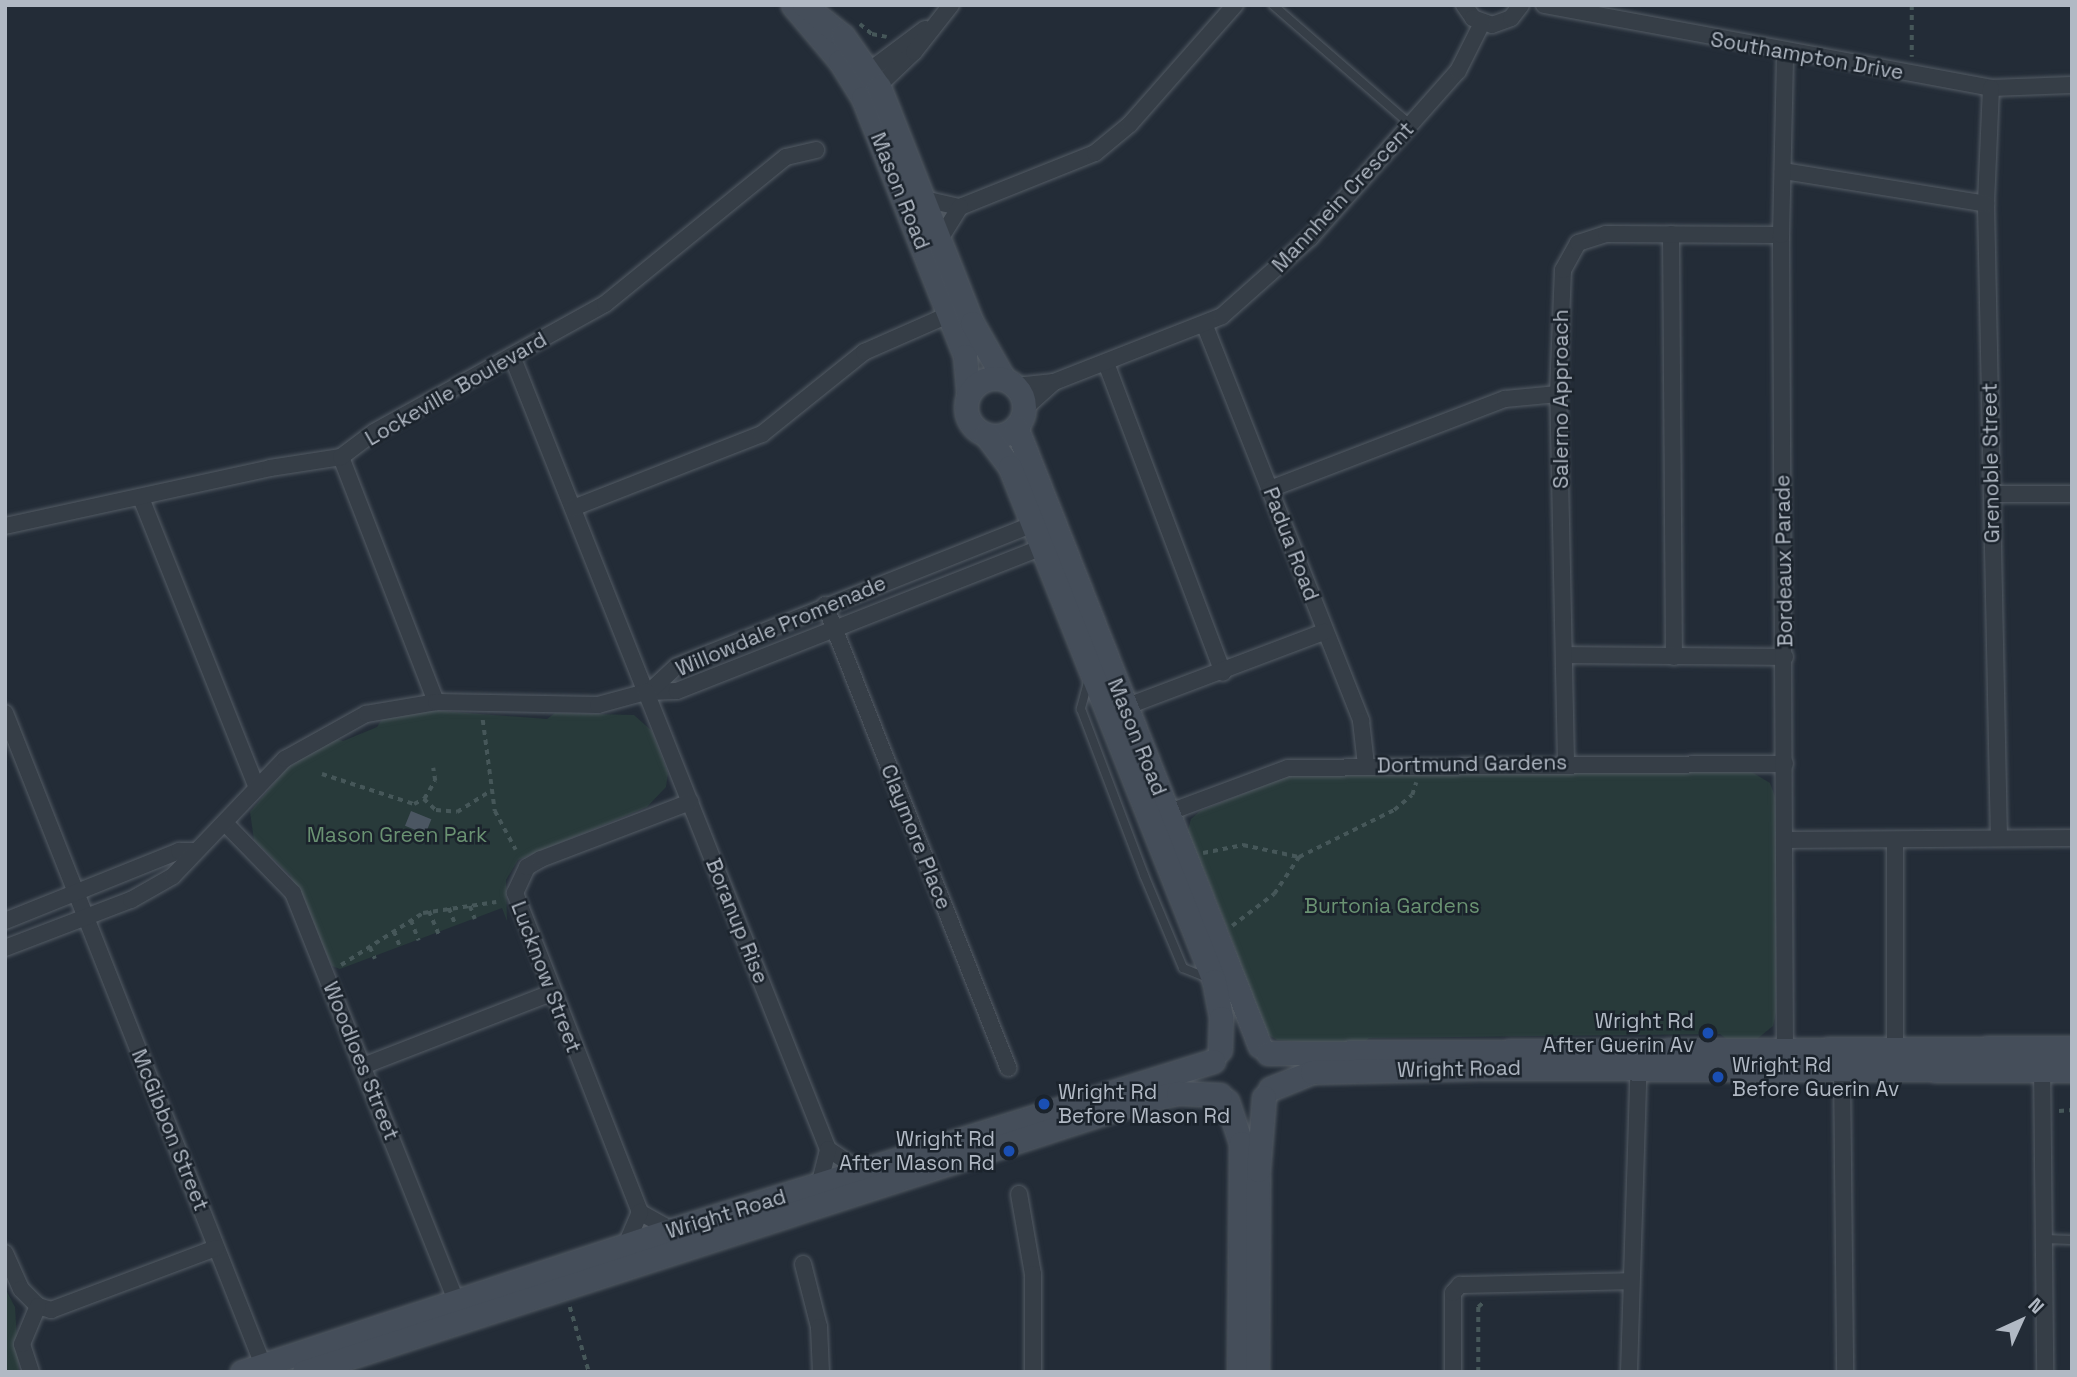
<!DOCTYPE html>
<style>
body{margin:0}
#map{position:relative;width:2077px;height:1377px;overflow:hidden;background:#232c37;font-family:"Space Grotesk",sans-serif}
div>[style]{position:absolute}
.green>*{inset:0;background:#283a3a}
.building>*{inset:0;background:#4b5662;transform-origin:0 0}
.path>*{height:3.5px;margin-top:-1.75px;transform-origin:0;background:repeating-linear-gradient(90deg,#465759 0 5px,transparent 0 10px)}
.roads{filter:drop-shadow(0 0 2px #545c65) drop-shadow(0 0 2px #545c65)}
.lane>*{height:8px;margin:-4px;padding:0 4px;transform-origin:4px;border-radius:4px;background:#363e47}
.street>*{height:16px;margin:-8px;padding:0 8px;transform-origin:8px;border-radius:8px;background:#363e47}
.secondary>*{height:23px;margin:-11.5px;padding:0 11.5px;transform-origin:11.5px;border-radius:11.5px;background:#454e5a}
.secondary>.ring{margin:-11.5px;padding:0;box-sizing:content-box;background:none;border:23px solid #454e5a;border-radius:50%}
.dots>*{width:19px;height:19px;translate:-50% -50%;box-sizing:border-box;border:4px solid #1b232c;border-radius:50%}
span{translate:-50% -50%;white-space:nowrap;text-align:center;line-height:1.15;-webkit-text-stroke:5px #1b232c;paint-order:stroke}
.street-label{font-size:21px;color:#b1b9c4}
.park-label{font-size:21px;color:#6a9272}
.poi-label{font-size:21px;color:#b1b9c4}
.right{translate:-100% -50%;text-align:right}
.left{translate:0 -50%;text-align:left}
.frame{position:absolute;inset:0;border:7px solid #b1b9c4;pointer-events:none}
.north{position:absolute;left:1986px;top:1286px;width:70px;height:70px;-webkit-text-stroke:5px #1b232c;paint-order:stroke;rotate:45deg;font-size:19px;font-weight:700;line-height:28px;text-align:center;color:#b1b9c4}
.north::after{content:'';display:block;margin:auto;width:24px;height:32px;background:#b1b9c4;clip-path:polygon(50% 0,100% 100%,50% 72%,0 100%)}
</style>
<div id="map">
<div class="green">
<i style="clip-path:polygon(429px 710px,547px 719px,555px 713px,634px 715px,652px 731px,668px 773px,666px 787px,647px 807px,518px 860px,506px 880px,507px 921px,502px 908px,340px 969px,332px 966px,290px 875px,254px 840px,250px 812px,286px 769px,333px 738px,343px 741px,377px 727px,382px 719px)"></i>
<i style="clip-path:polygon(1750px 771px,1770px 783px,1777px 802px,1776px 1013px,1773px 1026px,1757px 1039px,1729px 1041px,1720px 1034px,1369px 1038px,1360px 1046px,1277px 1040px,1264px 1032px,1233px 960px,1236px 951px,1203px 868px,1195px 863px,1186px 838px,1191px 819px,1200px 811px,1287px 776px)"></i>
<i style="clip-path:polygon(5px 1288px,15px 1307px,19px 1372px,5px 1372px)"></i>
</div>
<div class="building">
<i style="left:411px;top:811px;width:22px;height:16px;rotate:22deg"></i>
</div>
<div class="path">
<i style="left:1912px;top:5px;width:52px;rotate:90deg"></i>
<i style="left:860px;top:24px;width:16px;rotate:40deg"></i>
<i style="left:872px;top:34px;width:15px;rotate:11deg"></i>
<i style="left:483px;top:720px;width:92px;rotate:82.5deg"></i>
<i style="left:495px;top:811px;width:44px;rotate:61.7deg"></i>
<i style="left:322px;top:774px;width:97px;rotate:18.1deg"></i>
<i style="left:414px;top:804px;width:11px;rotate:-27deg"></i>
<i style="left:424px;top:799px;width:16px;rotate:43deg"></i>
<i style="left:436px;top:810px;width:21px;rotate:5deg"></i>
<i style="left:457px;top:812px;width:41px;rotate:-32.2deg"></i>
<i style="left:424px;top:799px;width:21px;rotate:-59deg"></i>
<i style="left:435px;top:781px;width:13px;rotate:-99deg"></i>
<i style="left:1203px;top:853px;width:41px;rotate:-11.3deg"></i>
<i style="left:1243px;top:845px;width:57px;rotate:12.1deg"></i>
<i style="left:470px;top:906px;width:14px;rotate:69deg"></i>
<i style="left:449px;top:908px;width:19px;rotate:69deg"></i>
<i style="left:429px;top:911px;width:25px;rotate:67deg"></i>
<i style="left:411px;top:920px;width:22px;rotate:69deg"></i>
<i style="left:1232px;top:926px;width:53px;rotate:-37.3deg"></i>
<i style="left:1274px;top:894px;width:45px;rotate:-56deg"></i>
<i style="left:1299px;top:857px;width:106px;rotate:-26.3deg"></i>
<i style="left:1394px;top:810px;width:23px;rotate:-40deg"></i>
<i style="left:1412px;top:795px;width:13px;rotate:-72deg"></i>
<i style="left:394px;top:931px;width:19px;rotate:69deg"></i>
<i style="left:370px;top:947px;width:13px;rotate:67deg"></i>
<i style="left:341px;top:965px;width:97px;rotate:-32.4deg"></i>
<i style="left:423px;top:913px;width:74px;rotate:-8.6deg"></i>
<i style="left:2059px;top:1111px;width:13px;rotate:-4deg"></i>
<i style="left:570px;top:1307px;width:68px;rotate:73.7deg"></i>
<i style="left:1478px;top:1372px;width:65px;rotate:-90deg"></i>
<i style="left:1478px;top:1307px;width:8px;rotate:-40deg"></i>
</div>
<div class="roads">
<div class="lane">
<i style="left:1273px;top:5px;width:181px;rotate:41deg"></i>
<i style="left:1088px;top:682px;width:28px;rotate:105deg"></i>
<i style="left:1081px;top:709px;width:178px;rotate:69.2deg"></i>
<i style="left:1144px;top:875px;width:101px;rotate:67.2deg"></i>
<i style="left:1183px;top:968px;width:27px;rotate:22deg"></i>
<i style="left:2044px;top:1239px;width:28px;rotate:2deg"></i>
</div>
<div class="street">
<i style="left:1464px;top:5px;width:16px;rotate:55deg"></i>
<i style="left:1473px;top:18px;width:20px;rotate:20deg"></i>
<i style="left:1492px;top:25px;width:20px;rotate:-20deg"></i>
<i style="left:1511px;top:18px;width:16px;rotate:-52deg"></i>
<i style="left:1544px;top:5px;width:455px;rotate:10.5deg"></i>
<i style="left:1991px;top:88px;width:81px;rotate:-2.1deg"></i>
<i style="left:861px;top:77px;width:80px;rotate:-36.9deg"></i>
<i style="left:1991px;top:88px;width:116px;rotate:92.5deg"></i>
<i style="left:1986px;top:204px;width:634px;rotate:88.83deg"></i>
<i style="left:871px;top:93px;width:59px;rotate:-43.6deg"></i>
<i style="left:914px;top:52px;width:60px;rotate:-51.8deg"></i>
<i style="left:1783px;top:171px;width:206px;rotate:9.2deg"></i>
<i style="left:924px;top:199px;width:37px;rotate:13deg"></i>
<i style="left:960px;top:207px;width:145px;rotate:-21.8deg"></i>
<i style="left:1095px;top:153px;width:45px;rotate:-39.6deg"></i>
<i style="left:1130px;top:124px;width:159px;rotate:-48.6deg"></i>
<i style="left:1671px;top:234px;width:423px;rotate:89.6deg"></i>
<i style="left:940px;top:239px;width:38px;rotate:-58deg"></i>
<i style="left:1205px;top:326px;width:425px;rotate:68.4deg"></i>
<i style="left:1361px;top:721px;width:44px;rotate:83.5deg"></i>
<i style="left:512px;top:356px;width:362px;rotate:68.3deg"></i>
<i style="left:646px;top:692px;width:31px;rotate:-2deg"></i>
<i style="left:677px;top:691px;width:392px;rotate:-21.5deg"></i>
<i style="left:1106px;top:363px;width:331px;rotate:69.3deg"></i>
<i style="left:1016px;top:386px;width:38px;rotate:-6deg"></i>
<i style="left:1054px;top:382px;width:180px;rotate:-21.4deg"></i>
<i style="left:1222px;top:316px;width:118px;rotate:-41.6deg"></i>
<i style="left:1310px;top:238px;width:223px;rotate:-48.5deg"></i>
<i style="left:1458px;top:71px;width:54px;rotate:-63.4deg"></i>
<i style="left:1024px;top:409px;width:40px;rotate:-42deg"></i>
<i style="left:341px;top:457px;width:263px;rotate:68.8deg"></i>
<i style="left:1270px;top:489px;width:252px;rotate:-21deg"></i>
<i style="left:1505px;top:399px;width:53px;rotate:-5.4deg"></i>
<i style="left:1992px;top:494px;width:80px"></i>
<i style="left:141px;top:498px;width:312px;rotate:68.2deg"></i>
<i style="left:573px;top:508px;width:203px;rotate:-21.4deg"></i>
<i style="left:762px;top:434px;width:131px;rotate:-38.8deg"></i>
<i style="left:864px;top:352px;width:94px;rotate:-23.8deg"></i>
<i style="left:5px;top:526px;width:271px;rotate:-12.3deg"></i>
<i style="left:270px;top:468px;width:72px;rotate:-8.8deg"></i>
<i style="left:341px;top:457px;width:41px;rotate:-37.1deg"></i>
<i style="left:374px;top:432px;width:264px;rotate:-29deg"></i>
<i style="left:605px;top:304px;width:233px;rotate:-39.1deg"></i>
<i style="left:786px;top:157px;width:31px;rotate:-13deg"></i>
<i style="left:825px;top:605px;width:498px;rotate:68.4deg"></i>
<i style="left:1564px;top:655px;width:221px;rotate:0.5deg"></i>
<i style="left:651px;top:690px;width:35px;rotate:-43deg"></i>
<i style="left:677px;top:666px;width:383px;rotate:-21.7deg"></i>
<i style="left:1125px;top:707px;width:213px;rotate:-20.7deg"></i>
<i style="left:5px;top:713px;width:701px;rotate:68.41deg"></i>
<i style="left:1566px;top:763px;width:369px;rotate:-91.2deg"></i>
<i style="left:1558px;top:394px;width:124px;rotate:-87.7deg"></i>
<i style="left:1563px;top:270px;width:31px;rotate:-61deg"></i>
<i style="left:1578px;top:243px;width:29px;rotate:-18deg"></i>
<i style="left:1606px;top:234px;width:175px;rotate:0.3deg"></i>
<i style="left:1167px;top:813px;width:129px;rotate:-20.4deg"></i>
<i style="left:1288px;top:768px;width:497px;rotate:-0.5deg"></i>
<i style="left:225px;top:823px;width:98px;rotate:45.8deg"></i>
<i style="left:293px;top:893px;width:449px;rotate:68.2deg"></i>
<i style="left:1786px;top:840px;width:286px;rotate:-0.4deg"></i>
<i style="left:1895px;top:842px;width:207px;rotate:90deg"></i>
<i style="left:5px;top:921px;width:188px;rotate:-21.9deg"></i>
<i style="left:179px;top:851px;width:14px"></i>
<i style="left:5px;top:948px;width:135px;rotate:-20.9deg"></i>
<i style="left:131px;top:900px;width:48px;rotate:-29.7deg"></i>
<i style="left:173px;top:876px;width:162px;rotate:-46.3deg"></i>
<i style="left:285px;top:759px;width:93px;rotate:-29.1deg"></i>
<i style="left:366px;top:714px;width:71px;rotate:-9.7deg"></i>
<i style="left:436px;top:702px;width:162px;rotate:1.1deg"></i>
<i style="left:598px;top:705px;width:50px;rotate:-15.2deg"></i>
<i style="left:646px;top:692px;width:492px;rotate:68.3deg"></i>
<i style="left:828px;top:1149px;width:41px;rotate:34.1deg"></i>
<i style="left:1785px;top:1058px;width:823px;rotate:-90.28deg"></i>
<i style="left:1781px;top:235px;width:181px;rotate:-88.7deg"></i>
<i style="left:2042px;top:1062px;width:310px;rotate:89.4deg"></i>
<i style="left:363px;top:1066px;width:202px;rotate:-21.2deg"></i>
<i style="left:1842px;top:1070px;width:302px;rotate:89.4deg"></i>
<i style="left:819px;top:1186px;width:38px;rotate:-76deg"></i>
<i style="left:1019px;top:1194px;width:81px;rotate:80.1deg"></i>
<i style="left:1033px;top:1274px;width:98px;rotate:90deg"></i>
<i style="left:672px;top:1230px;width:37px;rotate:-151deg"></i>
<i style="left:640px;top:1212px;width:343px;rotate:-111.4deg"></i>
<i style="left:515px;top:893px;width:29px;rotate:-65deg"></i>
<i style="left:527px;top:867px;width:16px;rotate:-30deg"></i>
<i style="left:541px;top:859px;width:160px;rotate:-20.9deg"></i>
<i style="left:626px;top:1245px;width:36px;rotate:-67deg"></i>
<i style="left:5px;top:1253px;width:39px;rotate:66deg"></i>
<i style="left:21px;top:1289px;width:24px;rotate:45deg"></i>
<i style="left:38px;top:1306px;width:14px;rotate:17deg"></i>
<i style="left:51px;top:1310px;width:176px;rotate:-20.6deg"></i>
<i style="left:803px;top:1264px;width:65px;rotate:75.7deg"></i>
<i style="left:819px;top:1327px;width:45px;rotate:87.5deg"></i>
<i style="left:31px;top:1372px;width:29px;rotate:-108deg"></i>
<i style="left:22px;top:1344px;width:41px;rotate:-67.2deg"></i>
<i style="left:1453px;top:1372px;width:79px;rotate:-90deg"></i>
<i style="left:1453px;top:1293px;width:11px;rotate:-49deg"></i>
<i style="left:1460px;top:1285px;width:170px;rotate:-1.3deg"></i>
<i style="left:1629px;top:1372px;width:314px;rotate:-88.2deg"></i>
</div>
<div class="secondary">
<i style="left:793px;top:5px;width:73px;rotate:50deg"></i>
<i style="left:840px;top:61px;width:44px;rotate:58.1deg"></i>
<i style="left:863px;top:98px;width:277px;rotate:68.4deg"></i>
<i style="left:965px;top:356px;width:38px;rotate:85deg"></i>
<i style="left:804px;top:5px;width:50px;rotate:38.5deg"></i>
<i style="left:843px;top:36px;width:62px;rotate:54.8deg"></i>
<i style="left:879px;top:87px;width:254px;rotate:68.5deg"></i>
<i style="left:972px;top:323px;width:64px;rotate:60.3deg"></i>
<i class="ring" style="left:966px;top:378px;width:35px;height:35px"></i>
<i style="left:1016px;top:427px;width:665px;rotate:68.49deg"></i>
<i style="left:986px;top:435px;width:40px;rotate:53deg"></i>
<i style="left:1010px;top:467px;width:553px;rotate:68.35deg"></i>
<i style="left:1214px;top:981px;width:38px;rotate:79deg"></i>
<i style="left:1221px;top:1018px;width:32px;rotate:92deg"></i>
<i style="left:1268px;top:1053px;width:804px;rotate:-0.36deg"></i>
<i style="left:1270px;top:1089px;width:45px;rotate:-22deg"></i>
<i style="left:1312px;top:1072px;width:167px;rotate:-1.4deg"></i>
<i style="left:1479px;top:1068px;width:593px;rotate:0.19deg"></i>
<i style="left:1227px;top:1101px;width:44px;rotate:71.6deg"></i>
<i style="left:1241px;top:1143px;width:229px;rotate:90.5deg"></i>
<i style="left:242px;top:1372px;width:453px;rotate:-18.3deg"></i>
<i style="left:672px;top:1230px;width:567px;rotate:-17.35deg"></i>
<i style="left:304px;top:1372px;width:879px;rotate:-17.96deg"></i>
<i style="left:1140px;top:1101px;width:39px;rotate:-12deg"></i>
<i style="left:1178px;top:1093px;width:42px;rotate:2.7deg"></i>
<i style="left:1257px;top:1372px;width:202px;rotate:-89.7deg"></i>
<i style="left:1258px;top:1170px;width:73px;rotate:-85.3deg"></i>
</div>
</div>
<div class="dots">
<i style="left:1708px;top:1033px;background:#1a4fb4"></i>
<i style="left:1718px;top:1077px;background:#1a4fb4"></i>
<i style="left:1044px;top:1104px;background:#1a4fb4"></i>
<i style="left:1009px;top:1151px;background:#1a4fb4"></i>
</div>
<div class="street-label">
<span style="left:1807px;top:56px;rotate:10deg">Southampton Drive</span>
<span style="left:900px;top:191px;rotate:68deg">Mason Road</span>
<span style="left:1343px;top:197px;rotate:-47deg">Mannhein Crescent</span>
<span style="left:456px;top:389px;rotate:-30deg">Lockeville Boulevard</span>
<span style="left:1561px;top:399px;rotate:-90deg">Salerno Approach</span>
<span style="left:1991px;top:463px;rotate:-91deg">Grenoble Street</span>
<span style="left:1291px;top:544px;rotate:69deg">Padua Road</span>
<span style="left:1784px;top:561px;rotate:-91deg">Bordeaux Parade</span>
<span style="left:781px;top:626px;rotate:-23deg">Willowdale Promenade</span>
<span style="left:1137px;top:737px;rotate:68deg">Mason Road</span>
<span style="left:1472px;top:764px;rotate:-1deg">Dortmund Gardens</span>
<span style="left:916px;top:837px;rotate:68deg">Claymore Place</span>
<span style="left:737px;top:921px;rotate:68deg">Boranup Rise</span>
<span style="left:546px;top:977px;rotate:69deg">Lucknow Street</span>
<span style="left:361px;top:1061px;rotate:68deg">Woodloes Street</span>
<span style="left:1459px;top:1069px;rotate:-1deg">Wright Road</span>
<span style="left:170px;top:1130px;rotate:68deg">McGibbon Street</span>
<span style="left:726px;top:1214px;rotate:-17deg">Wright Road</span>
</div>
<div class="park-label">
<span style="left:397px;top:835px">Mason Green Park</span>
<span style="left:1392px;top:906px">Burtonia Gardens</span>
</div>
<div class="poi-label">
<span class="right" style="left:1694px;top:1033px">Wright Rd<br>After Guerin Av</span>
<span class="left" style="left:1732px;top:1077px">Wright Rd<br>Before Guerin Av</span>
<span class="left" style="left:1058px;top:1104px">Wright Rd<br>Before Mason Rd</span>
<span class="right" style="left:995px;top:1151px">Wright Rd<br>After Mason Rd</span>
</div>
<div class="frame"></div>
<div class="north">N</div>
</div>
